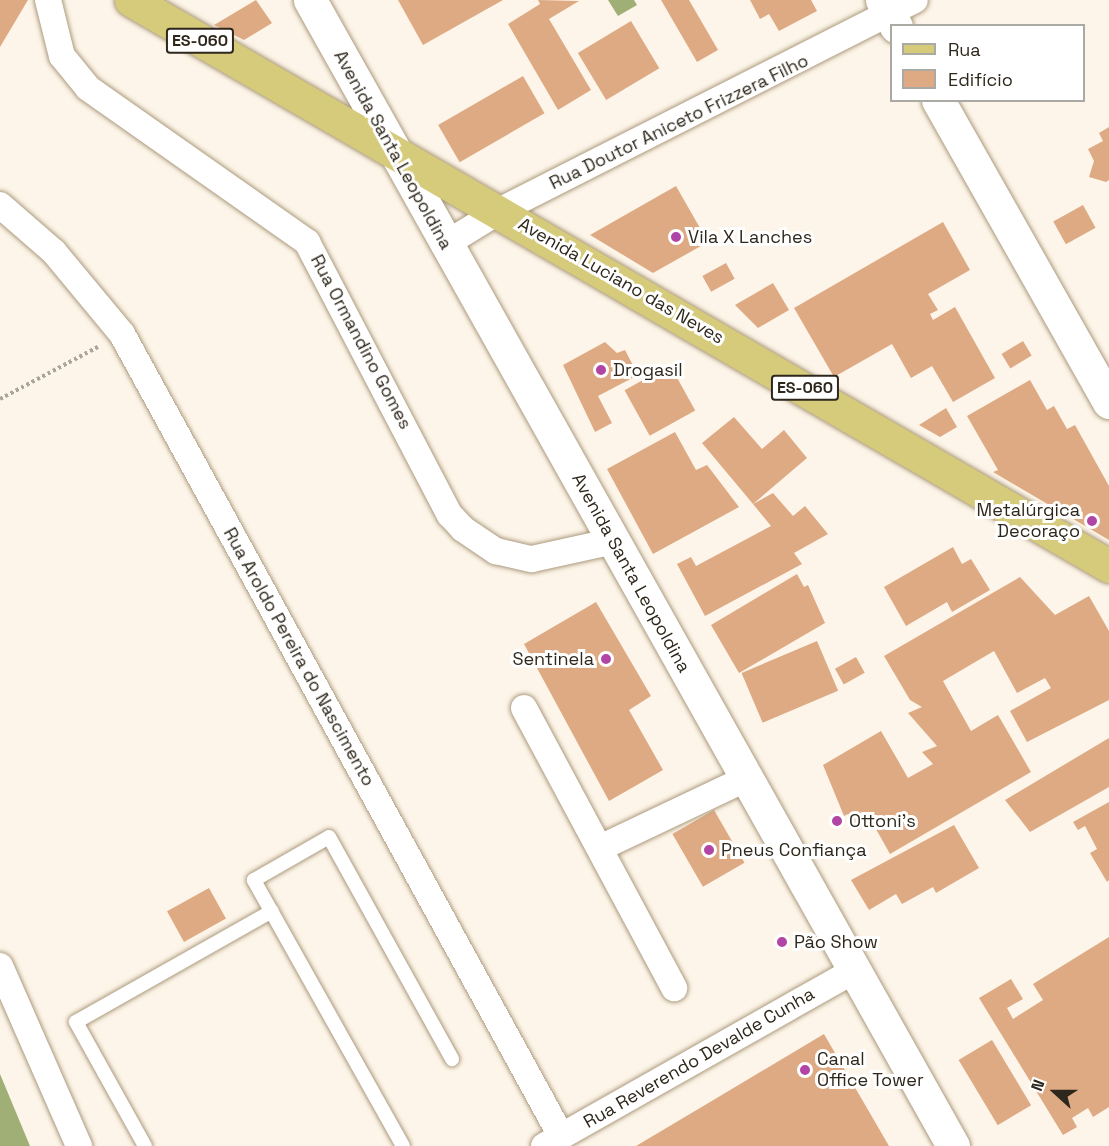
<!DOCTYPE html>
<meta charset="utf-8">
<style>
body{margin:0}
#map{position:relative;width:1109px;height:1146px;overflow:hidden;background:#fdf5e9;font-family:"Space Grotesk",sans-serif}
div>[style]{position:absolute}
.water>*{inset:0;background:#9faf76}
.building>*{inset:0;background:#deaa84;transform-origin:0 0}
.path>*{height:4px;margin-top:-2px;transform-origin:0;background:repeating-linear-gradient(90deg,#aba498 0 3px,transparent 0 6px)}
.roads{filter:drop-shadow(0 0 2px #ac9a7d) drop-shadow(0 0 2px #ac9a7d)}
.service>*{height:14px;margin:-7px;padding:0 7px;transform-origin:7px;border-radius:7px;background:#fff}
.minor>*{height:26px;margin:-13px;padding:0 13px;transform-origin:13px;border-radius:13px;background:#fff}
.tertiary>*{height:33px;margin:-16.5px;padding:0 16.5px;transform-origin:16.5px;border-radius:16.5px;background:#fff}
.primary>*{height:33px;margin:-16.5px;padding:0 16.5px;transform-origin:16.5px;border-radius:16.5px;background:#d6ca7b}
.dots>*{width:16px;height:16px;translate:-50% -50%;box-sizing:border-box;border:3px solid #fff;border-radius:50%}
span{translate:-50% -50%;white-space:nowrap;text-align:center;line-height:1.15;-webkit-text-stroke:6px #fff;paint-order:stroke}
.shield-label span{padding:2px 4px;background:#fff;border:2px solid;border-radius:4px;-webkit-text-stroke-width:0}
.shield-label{font-size:16px;color:#2e271b;font-weight:700}
.street-label{font-size:18px;color:#2e271b}
.poi-label{font-size:18px;color:#2e271b}
.left{translate:0 -50%;text-align:left}
.right{translate:-100% -50%;text-align:right}
.legend{position:absolute;left:890px;top:24px;width:195px;height:78px;box-sizing:border-box;background:#fff;border:2px solid #aba9a4;margin:0;padding:8px 10px;list-style:none;font-size:18px;color:#2e271b}
.legend li{display:flex;align-items:center;gap:12px;height:30px}
.legend b{width:30px;border:2px solid #aba9a4}
.north{position:absolute;left:1025px;top:1062px;width:60px;height:60px;-webkit-text-stroke:4px #fff;paint-order:stroke;rotate:291deg;font-size:16px;font-weight:700;line-height:24px;text-align:center;color:#2e271b}
.north::after{content:'';display:block;margin:auto;width:21px;height:27px;background:#2e271b;clip-path:polygon(50% 0,100% 100%,50% 72%,0 100%)}
</style>
<div id="map">
<div class="water">
<i style="clip-path:polygon(608px 0,634px 0,637px 5px,618px 16px)"></i>
<i style="clip-path:polygon(0 1074px,30px 1146px,0 1146px)"></i>
</div>
<div class="building">
<i style="clip-path:polygon(0 0,28px 0,0 47px)"></i>
<i style="clip-path:polygon(256px 0,272px 23px,244px 40px,214px 25px)"></i>
<i style="clip-path:polygon(398px 0,503px 0,423px 45px)"></i>
<i style="clip-path:polygon(538px 0,579px 1px,549px 19px,591px 90px,558px 110px,508px 24px,540px 4px)"></i>
<i style="clip-path:polygon(661px 0,689px 0,718px 50px,697px 62px)"></i>
<i style="clip-path:polygon(750px 0,811px 0,817px 11px,779px 31px,769px 14px,760px 19px)"></i>
<i style="left:631px;top:21px;width:55px;height:62px;rotate:59deg"></i>
<i style="left:523px;top:76px;width:43px;height:98px;rotate:60deg"></i>
<i style="clip-path:polygon(1109px 127px,1109px 180px,1106px 182px,1089px 177px,1094px 161px,1088px 149px,1103px 141px,1099px 133px)"></i>
<i style="clip-path:polygon(676px 186px,708px 242px,653px 273px,590px 235px)"></i>
<i style="left:1083px;top:205px;width:26px;height:34px;rotate:61deg"></i>
<i style="clip-path:polygon(943px 222px,970px 270px,928px 294px,938px 310px,930px 314px,933px 320px,955px 307px,995px 378px,953px 402px,932px 366px,911px 378px,892px 344px,834px 377px,794px 308px)"></i>
<i style="left:726px;top:263px;width:18px;height:27px;rotate:61deg"></i>
<i style="clip-path:polygon(773px 283px,789px 310px,758px 328px,735px 305px)"></i>
<i style="left:1023px;top:341px;width:17px;height:25px;rotate:59deg"></i>
<i style="clip-path:polygon(605px 342px,617px 353px,625px 350px,638px 375px,598px 396px,612px 423px,595px 432px,563px 365px)"></i>
<i style="left:670px;top:365px;width:52px;height:52px;rotate:61deg"></i>
<i style="clip-path:polygon(1030px 380px,1047px 410px,1054px 406px,1067px 429px,1075px 425px,1109px 486px,1109px 540px,993px 472px,998px 470px,967px 416px)"></i>
<i style="clip-path:polygon(946px 408px,957px 427px,940px 437px,919px 425px)"></i>
<i style="clip-path:polygon(734px 417px,762px 449px,784px 430px,807px 458px,753px 504px,702px 443px)"></i>
<i style="clip-path:polygon(675px 432px,696px 470px,707px 465px,739px 507px,653px 554px,607px 469px)"></i>
<i style="clip-path:polygon(773px 493px,793px 516px,805px 506px,828px 534px,794px 553px,802px 564px,705px 616px,677px 564px,691px 557px,696px 566px,771px 526px,753px 504px)"></i>
<i style="clip-path:polygon(953px 547px,962px 564px,971px 559px,990px 590px,952px 612px,947px 602px,906px 626px,884px 587px)"></i>
<i style="clip-path:polygon(797px 574px,804px 587px,808px 585px,825px 623px,739px 673px,711px 625px)"></i>
<i style="clip-path:polygon(1020px 577px,1055px 615px,1089px 596px,1109px 631px,1109px 700px,1027px 742px,1010px 711px,1051px 688px,1045px 678px,1017px 693px,994px 651px,943px 681px,971px 731px,998px 715px,1031px 772px,890px 854px,872px 822px,857px 830px,848px 814px,844px 816px,823px 765px,881px 731px,908px 778px,933px 764px,922px 752px,937px 746px,908px 713px,922px 707px,910px 700px,884px 656px)"></i>
<i style="clip-path:polygon(596px 602px,651px 696px,629px 710px,663px 770px,609px 801px,524px 644px)"></i>
<i style="left:817px;top:641px;width:54px;height:82px;rotate:67deg"></i>
<i style="left:856px;top:657px;width:18px;height:24px;rotate:61deg"></i>
<i style="clip-path:polygon(1109px 738px,1109px 787px,1030px 832px,1005px 800px)"></i>
<i style="clip-path:polygon(1109px 802px,1109px 880px,1107px 882px,1090px 853px,1097px 849px,1085px 826px,1078px 830px,1073px 822px)"></i>
<i style="left:714px;top:810px;width:61px;height:48px;rotate:60deg"></i>
<i style="clip-path:polygon(954px 825px,979px 868px,936px 893px,933px 887px,902px 904px,896px 894px,869px 910px,851px 880px)"></i>
<i style="left:209px;top:888px;width:35px;height:48px;rotate:61deg"></i>
<i style="clip-path:polygon(1109px 937px,1109px 1107px,1093px 1117px,1088px 1108px,1072px 1118px,1077px 1127px,1063px 1135px,979px 998px,1011px 979px,1023px 999px,1007px 1008px,1013px 1019px,1043px 1000px,1033px 984px)"></i>
<i style="clip-path:polygon(824px 1034px,889px 1146px,636px 1146px,705px 1105px)"></i>
<i style="left:992px;top:1040px;width:76px;height:39px;rotate:59deg"></i>
</div>
<div class="path">
<i style="left:0;top:399px;width:111px;rotate:-28deg"></i>
</div>
<div class="roads">
<div class="service">
<i style="left:145px;top:1146px;width:142px;rotate:-119.1deg"></i>
<i style="left:76px;top:1022px;width:225px;rotate:-29.5deg"></i>
<i style="left:403px;top:1146px;width:305px;rotate:-119.3deg"></i>
<i style="left:254px;top:880px;width:86px;rotate:-29.8deg"></i>
<i style="left:329px;top:837px;width:254px;rotate:61deg"></i>
</div>
<div class="minor">
<i style="left:48px;top:0;width:58px;rotate:76deg"></i>
<i style="left:62px;top:56px;width:41px;rotate:50.9deg"></i>
<i style="left:88px;top:88px;width:268px;rotate:35.1deg"></i>
<i style="left:307px;top:242px;width:308px;rotate:62.4deg"></i>
<i style="left:450px;top:515px;width:19px;rotate:47deg"></i>
<i style="left:463px;top:529px;width:40px;rotate:34deg"></i>
<i style="left:496px;top:551px;width:37px;rotate:13deg"></i>
<i style="left:532px;top:559px;width:84px;rotate:-12.4deg"></i>
<i style="left:0;top:205px;width:72px;rotate:41deg"></i>
<i style="left:54px;top:252px;width:107px;rotate:50.3deg"></i>
<i style="left:122px;top:334px;width:914px;rotate:61.3deg"></i>
<i style="left:444px;top:245px;width:67px;rotate:-31.6deg"></i>
<i style="left:501px;top:210px;width:464px;rotate:-26.9deg"></i>
<i style="left:524px;top:708px;width:318px;rotate:61.8deg"></i>
<i style="left:602px;top:847px;width:161px;rotate:-25.4deg"></i>
<i style="left:0;top:966px;width:197px;rotate:66.3deg"></i>
<i style="left:544px;top:1146px;width:357px;rotate:-29.5deg"></i>
</div>
<div class="tertiary">
<i style="left:310px;top:0;width:1314px;rotate:60.7deg"></i>
<i style="left:882px;top:0;width:30px;rotate:62deg"></i>
<i style="left:938px;top:100px;width:347px;rotate:60.5deg"></i>
</div>
<div class="primary">
<i style="left:131px;top:0;width:1130px;rotate:30.06deg"></i>
</div>
</div>
<div class="dots">
<i style="left:676px;top:237px;background:#b145a5"></i>
<i style="left:601px;top:370px;background:#b145a5"></i>
<i style="left:1092px;top:521px;background:#b145a5"></i>
<i style="left:606px;top:659px;background:#b145a5"></i>
<i style="left:837px;top:821px;background:#b145a5"></i>
<i style="left:709px;top:850px;background:#b145a5"></i>
<i style="left:782px;top:942px;background:#b145a5"></i>
<i style="left:805px;top:1070px;background:#b145a5"></i>
</div>
<div class="shield-label">
<span style="left:200px;top:41px">ES-060</span>
<span style="left:805px;top:388px">ES-060</span>
</div>
<div class="street-label">
<span style="left:679px;top:122px;rotate:-26deg">Rua Doutor Aniceto Frizzera Filho</span>
<span style="left:393px;top:150px;rotate:61deg">Avenida Santa Leopoldina</span>
<span style="left:621px;top:281px;rotate:30deg">Avenida Luciano das Neves</span>
<span style="left:361px;top:342px;rotate:62deg">Rua Ormandino Gomes</span>
<span style="left:631px;top:573px;rotate:61deg">Avenida Santa Leopoldina</span>
<span style="left:299px;top:657px;rotate:61deg">Rua Aroldo Pereira do Nascimento</span>
<span style="left:699px;top:1058px;rotate:-30deg">Rua Reverendo Devalde Cunha</span>
</div>
<div class="poi-label">
<span class="left" style="left:688px;top:237px">Vila X Lanches</span>
<span class="left" style="left:613px;top:370px">Drogasil</span>
<span class="right" style="left:1080px;top:521px">Metalúrgica<br>Decoraço</span>
<span class="right" style="left:594px;top:659px">Sentinela</span>
<span class="left" style="left:849px;top:821px">Ottoni’s</span>
<span class="left" style="left:721px;top:850px">Pneus Confiança</span>
<span class="left" style="left:794px;top:942px">Pão Show</span>
<span class="left" style="left:817px;top:1070px">Canal<br>Office Tower</span>
</div>
<ul class="legend">
<li><b style="height:8px;background:#d6ca7b"></b>Rua</li>
<li><b style="height:16px;background:#deaa84"></b>Edifício</li>
</ul>
<div class="north">N</div>
</div>
